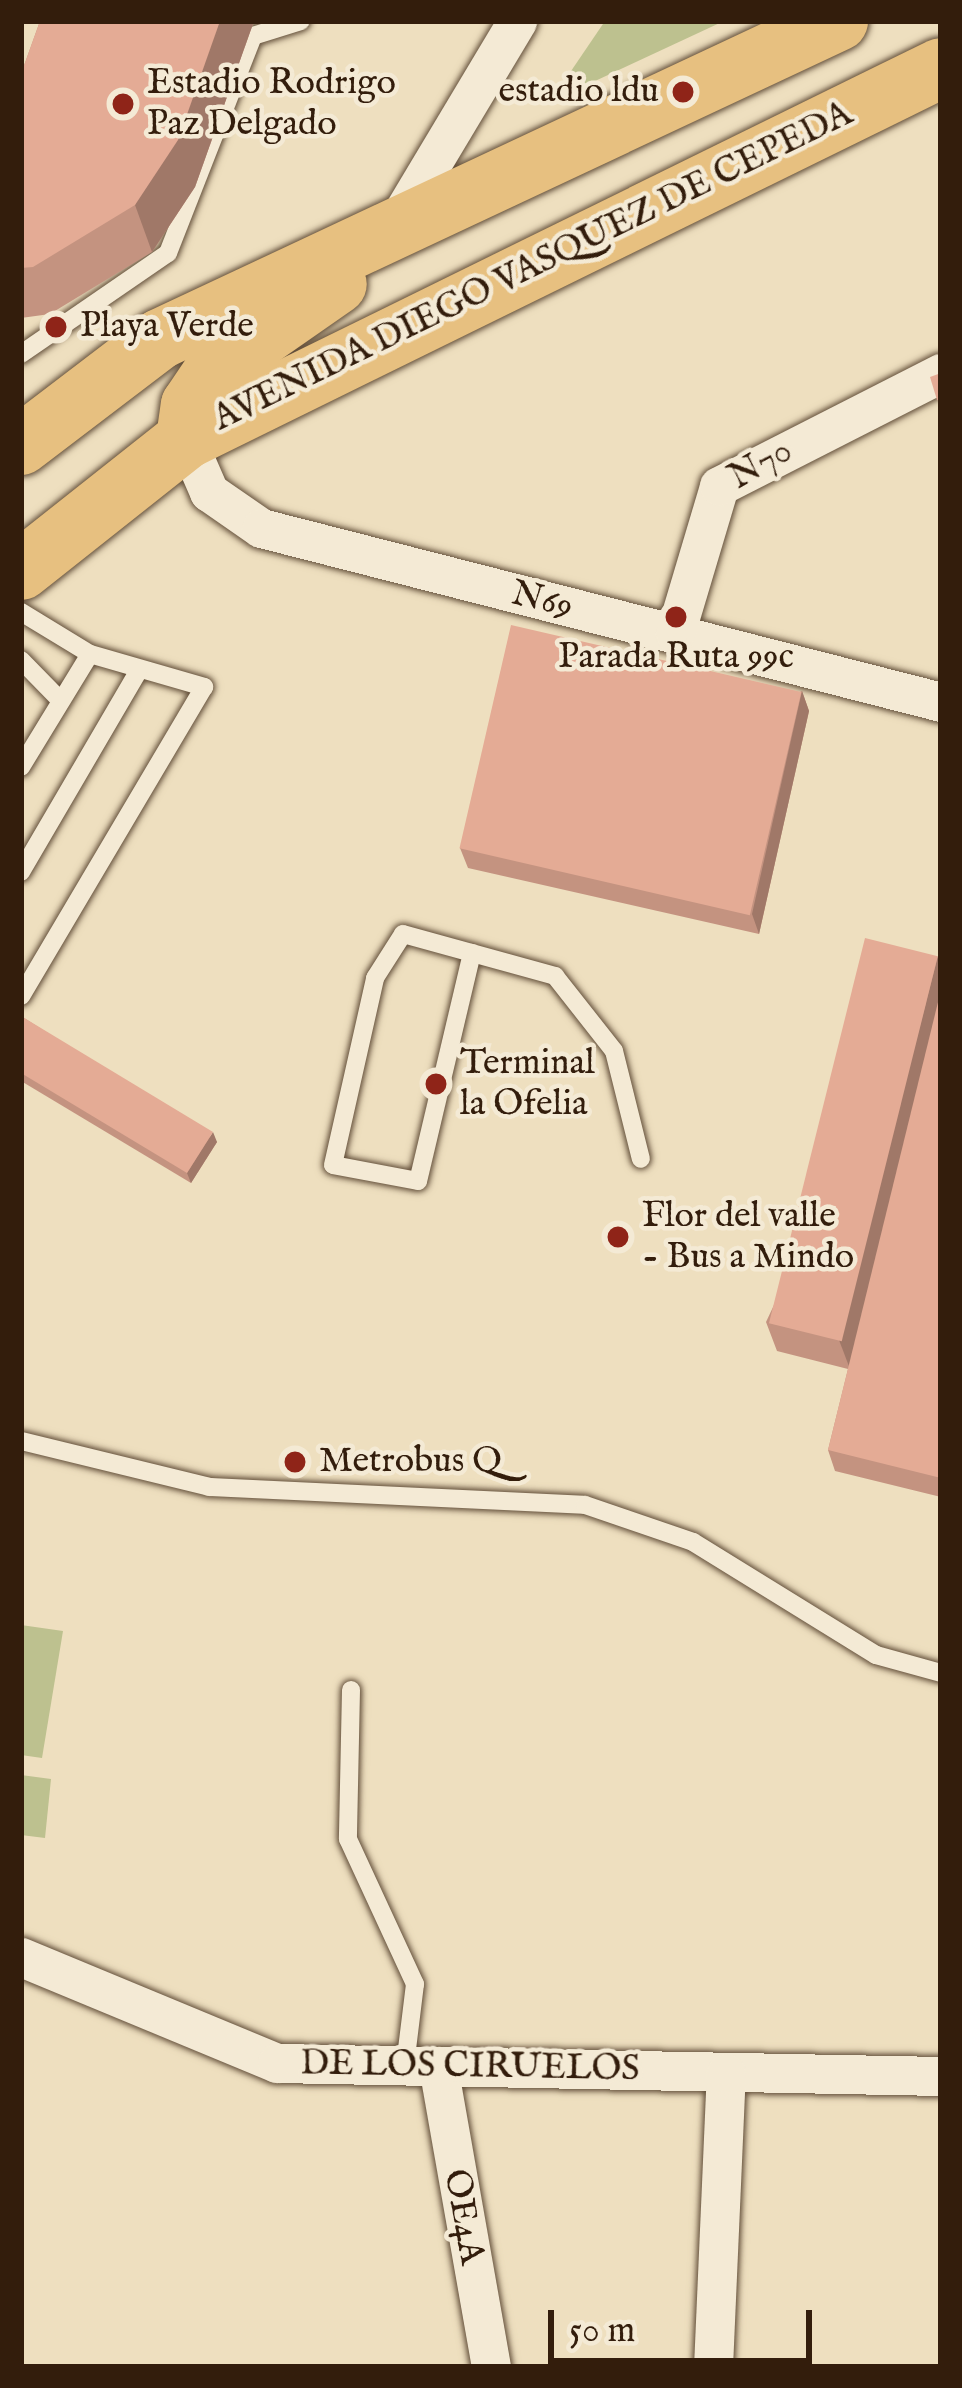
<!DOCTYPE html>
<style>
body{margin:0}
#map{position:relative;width:962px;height:2388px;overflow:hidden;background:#eedfbf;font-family:"IM FELL English",serif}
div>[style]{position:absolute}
.green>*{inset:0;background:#bdc18f}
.roads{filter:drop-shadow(0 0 3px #624e39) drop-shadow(0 0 3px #624e39)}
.lane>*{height:18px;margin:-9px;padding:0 9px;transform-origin:9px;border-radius:9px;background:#f4ead5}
.street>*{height:39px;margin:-19.5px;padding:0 19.5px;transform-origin:19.5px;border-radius:19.5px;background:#f4ead5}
.primary>*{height:60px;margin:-30px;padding:0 30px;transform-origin:30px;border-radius:30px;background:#e7c080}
.wall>*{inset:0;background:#c49380}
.shaded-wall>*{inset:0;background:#a07868}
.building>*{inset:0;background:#e4ab95;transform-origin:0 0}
.dots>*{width:33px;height:33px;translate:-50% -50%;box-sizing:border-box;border:6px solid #f4ead5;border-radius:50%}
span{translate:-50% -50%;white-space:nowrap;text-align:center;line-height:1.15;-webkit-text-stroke:9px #f4ead5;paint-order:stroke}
.poi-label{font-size:36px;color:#331d0c}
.left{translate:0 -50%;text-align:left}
.right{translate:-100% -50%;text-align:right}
.street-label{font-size:36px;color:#331d0c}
.frame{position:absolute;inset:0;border:24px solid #331d0c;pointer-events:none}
.scale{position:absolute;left:548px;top:2310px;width:264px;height:54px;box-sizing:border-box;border:6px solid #331d0c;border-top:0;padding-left:15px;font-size:36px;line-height:42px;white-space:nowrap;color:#331d0c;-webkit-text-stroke:9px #f4ead5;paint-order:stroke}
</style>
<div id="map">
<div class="green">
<i style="clip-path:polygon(605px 21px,724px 21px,550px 102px)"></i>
<i style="clip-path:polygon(21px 1625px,63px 1631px,42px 1758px,21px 1755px)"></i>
<i style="clip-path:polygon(21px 1775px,51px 1779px,45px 1838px,21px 1835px)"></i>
</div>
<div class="roads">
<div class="lane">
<i style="left:21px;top:354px;width:178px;rotate:-34.5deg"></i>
<i style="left:168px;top:253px;width:233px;rotate:-68.6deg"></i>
<i style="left:253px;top:36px;width:50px;rotate:-17.4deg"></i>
<i style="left:21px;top:612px;width:81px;rotate:31.3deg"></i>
<i style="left:90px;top:654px;width:119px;rotate:16.1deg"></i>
<i style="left:204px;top:687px;width:359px;rotate:120.6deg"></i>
<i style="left:21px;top:660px;width:57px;rotate:45.7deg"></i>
<i style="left:21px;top:767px;width:132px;rotate:-58.6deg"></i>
<i style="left:21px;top:872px;width:232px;rotate:-59.7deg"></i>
<i style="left:472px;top:953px;width:234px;rotate:103.3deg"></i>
<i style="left:418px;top:1181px;width:86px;rotate:-169.3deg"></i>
<i style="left:333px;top:1165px;width:192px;rotate:-77.3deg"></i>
<i style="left:375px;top:978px;width:52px;rotate:-57.5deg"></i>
<i style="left:403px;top:934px;width:158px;rotate:15.4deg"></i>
<i style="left:555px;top:976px;width:95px;rotate:51.8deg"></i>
<i style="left:614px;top:1051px;width:111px;rotate:76deg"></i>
<i style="left:21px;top:1441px;width:194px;rotate:13.7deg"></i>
<i style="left:209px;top:1487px;width:376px;rotate:2.7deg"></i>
<i style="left:585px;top:1505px;width:114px;rotate:18.9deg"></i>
<i style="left:693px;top:1542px;width:215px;rotate:31.7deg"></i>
<i style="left:876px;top:1655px;width:67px;rotate:15.5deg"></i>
<i style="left:351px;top:1690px;width:149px;rotate:91.2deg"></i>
<i style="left:348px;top:1839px;width:160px;rotate:65.2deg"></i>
<i style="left:415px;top:1984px;width:83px;rotate:97deg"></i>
</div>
<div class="street">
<i style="left:392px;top:230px;width:244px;rotate:-59.1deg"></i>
<i style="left:186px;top:439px;width:58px;rotate:66.5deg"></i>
<i style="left:209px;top:492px;width:63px;rotate:34.7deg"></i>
<i style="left:261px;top:528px;width:702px;rotate:14.35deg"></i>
<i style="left:675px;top:634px;width:154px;rotate:-73.4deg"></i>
<i style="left:719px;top:486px;width:249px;rotate:-27deg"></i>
<i style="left:21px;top:1957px;width:277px;rotate:22.5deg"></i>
<i style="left:277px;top:2063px;width:664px;rotate:1.12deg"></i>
<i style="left:438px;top:2066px;width:306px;rotate:80deg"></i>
<i style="left:713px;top:2367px;width:294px;rotate:-87.5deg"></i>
</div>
<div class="primary">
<i style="left:186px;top:439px;width:34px;rotate:-82deg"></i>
<i style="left:191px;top:405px;width:45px;rotate:-56deg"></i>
<i style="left:216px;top:368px;width:147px;rotate:-34.8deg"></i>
<i style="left:21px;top:445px;width:175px;rotate:-37.3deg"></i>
<i style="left:160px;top:339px;width:749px;rotate:-25.13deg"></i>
<i style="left:21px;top:570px;width:211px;rotate:-38.4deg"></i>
<i style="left:186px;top:439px;width:841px;rotate:-26.17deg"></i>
</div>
</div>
<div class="wall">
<i style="clip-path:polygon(40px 21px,254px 21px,195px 187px,152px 252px,50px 314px,21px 318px,21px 74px)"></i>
<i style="clip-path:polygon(802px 691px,809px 711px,759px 934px,468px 868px,460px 848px)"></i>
<i style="clip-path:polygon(938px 956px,941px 966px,941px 1497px,835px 1471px,828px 1450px,848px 1369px,777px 1351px,766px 1322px)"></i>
<i style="clip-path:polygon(21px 1016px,217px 1142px,191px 1183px,21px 1081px)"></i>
</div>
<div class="shaded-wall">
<i style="clip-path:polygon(220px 21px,254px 21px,195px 187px,152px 252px,135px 205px)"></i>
<i style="clip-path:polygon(802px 691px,809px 711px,759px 934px,752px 914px)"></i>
<i style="clip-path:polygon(938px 956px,941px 966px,941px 1013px,850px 1369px,839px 1340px)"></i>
<i style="clip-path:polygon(213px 1132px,217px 1142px,191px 1183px,187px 1173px)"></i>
</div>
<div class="building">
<i style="clip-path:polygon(40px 21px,220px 21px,178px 140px,135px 205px,33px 267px,21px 268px,21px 74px)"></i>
<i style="clip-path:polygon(941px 373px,941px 402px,937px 400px,930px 377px)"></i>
<i style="left:511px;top:625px;width:298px;height:229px;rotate:13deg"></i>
<i style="left:865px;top:938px;width:75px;height:397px;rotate:14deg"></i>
<i style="clip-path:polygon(941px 990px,941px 1478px,828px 1450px)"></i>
<i style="clip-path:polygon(21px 1016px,213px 1132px,187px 1173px,21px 1073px)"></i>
</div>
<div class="dots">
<i style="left:683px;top:92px;background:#8f2418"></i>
<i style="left:123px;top:104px;background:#8f2418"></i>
<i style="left:56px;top:327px;background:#8f2418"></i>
<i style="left:676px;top:617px;background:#8f2418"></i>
<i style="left:436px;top:1084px;background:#8f2418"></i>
<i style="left:618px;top:1237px;background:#8f2418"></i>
<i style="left:295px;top:1462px;background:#8f2418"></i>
</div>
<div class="poi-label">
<span class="left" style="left:147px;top:104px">Estadio Rodrigo<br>Paz Delgado</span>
<span class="right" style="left:659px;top:92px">estadio ldu</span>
<span class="left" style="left:80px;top:327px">Playa Verde</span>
<span style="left:676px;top:658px">Parada Ruta 99c</span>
<span class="left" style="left:460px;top:1084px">Terminal<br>la Ofelia</span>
<span class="left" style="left:642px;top:1237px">Flor del valle<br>- Bus a Mindo</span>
<span class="left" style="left:319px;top:1462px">Metrobus Q</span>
</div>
<div class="street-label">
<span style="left:533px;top:267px;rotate:-26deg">AVENIDA DIEGO VASQUEZ DE CEPEDA</span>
<span style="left:761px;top:465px;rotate:-30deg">N70</span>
<span style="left:542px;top:601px;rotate:14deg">N69</span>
<span style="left:470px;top:2067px;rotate:1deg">DE LOS CIRUELOS</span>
<span style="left:463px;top:2217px;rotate:80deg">OE4A</span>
</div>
<div class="frame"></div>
<div class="scale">50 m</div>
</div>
